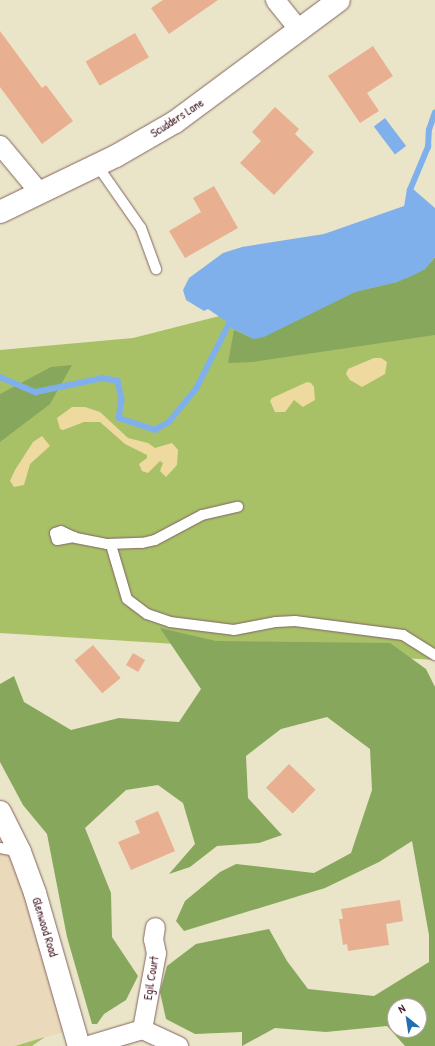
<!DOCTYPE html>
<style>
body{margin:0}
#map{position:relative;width:435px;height:1046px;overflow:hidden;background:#eae5c8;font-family:"Patrick Hand",sans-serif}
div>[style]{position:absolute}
.built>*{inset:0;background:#ead9ba}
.green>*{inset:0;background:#a8c167}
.forest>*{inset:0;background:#86a75c}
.sand>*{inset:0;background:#eeda9e}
.water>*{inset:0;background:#80b0eb;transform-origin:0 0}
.stream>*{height:5.5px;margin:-2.75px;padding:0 2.75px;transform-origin:2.75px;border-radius:2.75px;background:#80b0eb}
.building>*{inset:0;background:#e9af91;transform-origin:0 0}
.roads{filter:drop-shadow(0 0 1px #826462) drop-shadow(0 0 1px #826462)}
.service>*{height:10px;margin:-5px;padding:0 5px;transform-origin:5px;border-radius:5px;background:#fff}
.minor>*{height:19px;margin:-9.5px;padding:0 9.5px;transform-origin:9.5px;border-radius:9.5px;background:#fff}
.tertiary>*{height:22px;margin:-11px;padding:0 11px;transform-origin:11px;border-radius:11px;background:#fff}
.secondary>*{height:22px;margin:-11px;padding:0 11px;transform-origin:11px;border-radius:11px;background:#fff}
span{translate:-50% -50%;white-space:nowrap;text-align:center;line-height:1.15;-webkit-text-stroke:3px #fff;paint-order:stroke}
.street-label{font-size:12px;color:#4a1f2b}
.north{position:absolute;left:387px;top:998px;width:40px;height:40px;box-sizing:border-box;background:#fff;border:1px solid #b7a5aa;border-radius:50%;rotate:330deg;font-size:11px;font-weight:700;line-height:16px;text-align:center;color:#4a1f2b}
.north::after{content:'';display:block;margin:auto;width:14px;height:18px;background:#1f6fb2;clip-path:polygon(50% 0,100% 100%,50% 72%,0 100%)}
</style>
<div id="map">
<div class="built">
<i style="clip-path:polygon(0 812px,74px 1029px,15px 1046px,0 1046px)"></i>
</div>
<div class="green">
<i style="clip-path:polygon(435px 261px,435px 660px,0 633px,0 350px,133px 338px)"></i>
<i style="clip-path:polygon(45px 1037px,32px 1046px,15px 1046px)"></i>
</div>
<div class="forest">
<i style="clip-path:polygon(435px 257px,435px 335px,253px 362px,228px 363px,234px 330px,254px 339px,355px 292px,397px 282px,425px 269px)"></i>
<i style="clip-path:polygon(72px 365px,50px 404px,0 442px,0 394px,51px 367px)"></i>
<i style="clip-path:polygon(evenodd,160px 628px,216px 641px,390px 643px,426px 669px,435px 687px,435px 1046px,405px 1046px,387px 1026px,326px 1032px,275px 1028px,242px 1046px,242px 1032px,195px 1034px,166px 1019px,160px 992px,167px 966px,196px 944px,269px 929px,287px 961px,308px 989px,374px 996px,429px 962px,429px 935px,412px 841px,379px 862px,325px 888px,184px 931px,176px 921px,185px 901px,220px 872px,236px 864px,314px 873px,351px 853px,372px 790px,370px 749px,327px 717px,281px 729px,246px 756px,248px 798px,282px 835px,259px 843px,217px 846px,190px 867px,169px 874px,195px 844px,183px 803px,158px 785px,126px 790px,85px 828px,111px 893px,112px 937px,138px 976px,126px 1000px,104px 1014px,97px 1024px,92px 1024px,67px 937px,47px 834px,23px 805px,0 762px,0 684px,14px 676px,24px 702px,71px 730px,119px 718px,179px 722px,201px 689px,160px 628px,395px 1006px,419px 1006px,419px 1030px,395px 1030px,395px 1006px)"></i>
</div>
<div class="sand">
<i style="clip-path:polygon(374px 358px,381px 358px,387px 362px,385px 374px,362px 387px,350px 380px,346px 374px,348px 369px)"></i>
<i style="clip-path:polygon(307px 382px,311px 383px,314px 387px,315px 400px,303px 407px,294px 400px,285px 412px,275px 412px,270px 401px,272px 398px)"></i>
<i style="clip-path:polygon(72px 407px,85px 407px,100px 412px,128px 438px,148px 443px,155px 448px,172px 443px,178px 450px,177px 465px,166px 477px,160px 471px,163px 463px,160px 461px,148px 473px,142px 471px,139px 464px,147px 458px,147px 455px,125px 444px,100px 422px,84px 422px,63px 430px,60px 429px,57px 418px)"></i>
<i style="clip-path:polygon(42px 436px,50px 446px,30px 464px,24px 485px,14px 487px,10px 481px,15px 470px,33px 442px)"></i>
</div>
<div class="water">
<i style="left:385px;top:118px;width:35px;height:14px;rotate:53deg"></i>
<i style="clip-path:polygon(413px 189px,435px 208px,435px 257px,425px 269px,414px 275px,397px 282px,355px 292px,264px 337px,254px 339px,225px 325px,227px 322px,208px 309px,204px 311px,186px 300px,183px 290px,189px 278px,223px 253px,242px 247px,324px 234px,404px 206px,408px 201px,410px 190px)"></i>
</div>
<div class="stream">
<i style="left:407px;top:208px;width:18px;rotate:-81deg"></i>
<i style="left:410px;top:190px;width:47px;rotate:-67.3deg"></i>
<i style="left:428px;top:147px;width:17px;rotate:-87deg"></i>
<i style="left:429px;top:130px;width:18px;rotate:-71deg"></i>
<i style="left:0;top:377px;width:39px;rotate:23deg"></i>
<i style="left:36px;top:392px;width:68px;rotate:-11.8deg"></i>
<i style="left:103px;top:378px;width:15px;rotate:11deg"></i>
<i style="left:118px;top:381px;width:19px;rotate:78deg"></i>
<i style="left:122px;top:400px;width:18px;rotate:99deg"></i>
<i style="left:119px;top:418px;width:38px;rotate:18deg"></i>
<i style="left:155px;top:430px;width:16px;rotate:-30deg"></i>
<i style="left:169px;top:422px;width:43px;rotate:-50.7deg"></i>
<i style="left:196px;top:389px;width:77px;rotate:-63.1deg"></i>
</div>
<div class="building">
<i style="clip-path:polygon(163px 0,218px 0,169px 34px,151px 8px)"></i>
<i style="clip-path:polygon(0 31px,42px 88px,46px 85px,73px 121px,42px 144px,0 87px)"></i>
<i style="left:135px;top:33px;width:28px;height:57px;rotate:60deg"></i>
<i style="clip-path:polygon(373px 46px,393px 76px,367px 93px,379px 111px,360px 123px,328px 76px)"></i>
<i style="clip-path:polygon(275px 107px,299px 129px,295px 134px,314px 152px,274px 195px,240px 163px,261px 141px,252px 132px)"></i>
<i style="clip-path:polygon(214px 186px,238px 228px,185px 258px,169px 231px,201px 212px,193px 198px)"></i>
<i style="left:93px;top:645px;width:43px;height:24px;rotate:50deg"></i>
<i style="left:133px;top:653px;width:14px;height:14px;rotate:30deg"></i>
<i style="left:289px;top:764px;width:37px;height:33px;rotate:44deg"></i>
<i style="clip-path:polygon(158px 811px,175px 851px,131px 870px,118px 842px,140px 833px,135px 821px)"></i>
<i style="clip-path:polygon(400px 900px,403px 921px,386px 924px,389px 945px,348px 951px,347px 944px,343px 945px,339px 919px,343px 919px,341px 909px)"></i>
</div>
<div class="roads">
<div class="service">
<i style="left:97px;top:165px;width:77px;rotate:55.1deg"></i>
<i style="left:141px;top:228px;width:44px;rotate:69.9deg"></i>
<i style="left:74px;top:537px;width:17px;rotate:170deg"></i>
<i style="left:57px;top:540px;width:7px;rotate:-106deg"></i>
<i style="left:55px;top:533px;width:6px;rotate:-18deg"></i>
<i style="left:61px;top:531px;width:4px;rotate:27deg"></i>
<i style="left:65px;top:533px;width:10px;rotate:24deg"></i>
<i style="left:74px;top:537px;width:2px;rotate:27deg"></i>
<i style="left:76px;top:538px;width:32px;rotate:11deg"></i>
<i style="left:107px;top:544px;width:35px;rotate:-2deg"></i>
<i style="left:142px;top:543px;width:13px;rotate:-13deg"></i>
<i style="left:155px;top:540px;width:53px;rotate:-28deg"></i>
<i style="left:202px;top:515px;width:37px;rotate:-13deg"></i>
<i style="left:111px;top:545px;width:56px;rotate:73.5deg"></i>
<i style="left:127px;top:599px;width:25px;rotate:37deg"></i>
<i style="left:147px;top:614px;width:24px;rotate:19deg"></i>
<i style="left:170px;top:622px;width:64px;rotate:7.1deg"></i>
<i style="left:234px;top:630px;width:43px;rotate:-10.8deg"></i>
<i style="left:276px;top:622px;width:19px;rotate:-3deg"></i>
<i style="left:295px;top:621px;width:109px;rotate:7.4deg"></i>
<i style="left:403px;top:635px;width:38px;rotate:32deg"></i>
<i style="left:0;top:848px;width:20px;rotate:11deg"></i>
</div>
<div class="minor">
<i style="left:275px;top:0;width:38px;rotate:51deg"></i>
<i style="left:0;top:145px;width:62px;rotate:50.2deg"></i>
<i style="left:142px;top:1029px;width:77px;rotate:-79.6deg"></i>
<i style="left:156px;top:953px;width:14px;rotate:-102deg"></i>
<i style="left:153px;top:939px;width:12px;rotate:-81deg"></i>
<i style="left:85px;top:1046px;width:59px;rotate:-16.6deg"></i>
<i style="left:142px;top:1029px;width:40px;rotate:25deg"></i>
</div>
<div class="tertiary">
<i style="left:0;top:212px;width:129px;rotate:-25.8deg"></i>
<i style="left:116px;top:156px;width:68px;rotate:-30deg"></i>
<i style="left:175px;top:122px;width:204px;rotate:-36.6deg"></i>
</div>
<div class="secondary">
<i style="left:0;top:812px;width:45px;rotate:63.4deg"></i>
<i style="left:20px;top:852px;width:44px;rotate:69.9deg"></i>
<i style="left:35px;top:893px;width:159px;rotate:74deg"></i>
</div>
</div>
<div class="street-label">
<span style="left:177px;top:118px;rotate:-33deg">Scudders Lane</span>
<span style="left:45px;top:927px;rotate:73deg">Glenwood Road</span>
<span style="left:151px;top:978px;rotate:-81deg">Egil Court</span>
</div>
<div class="north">N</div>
</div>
